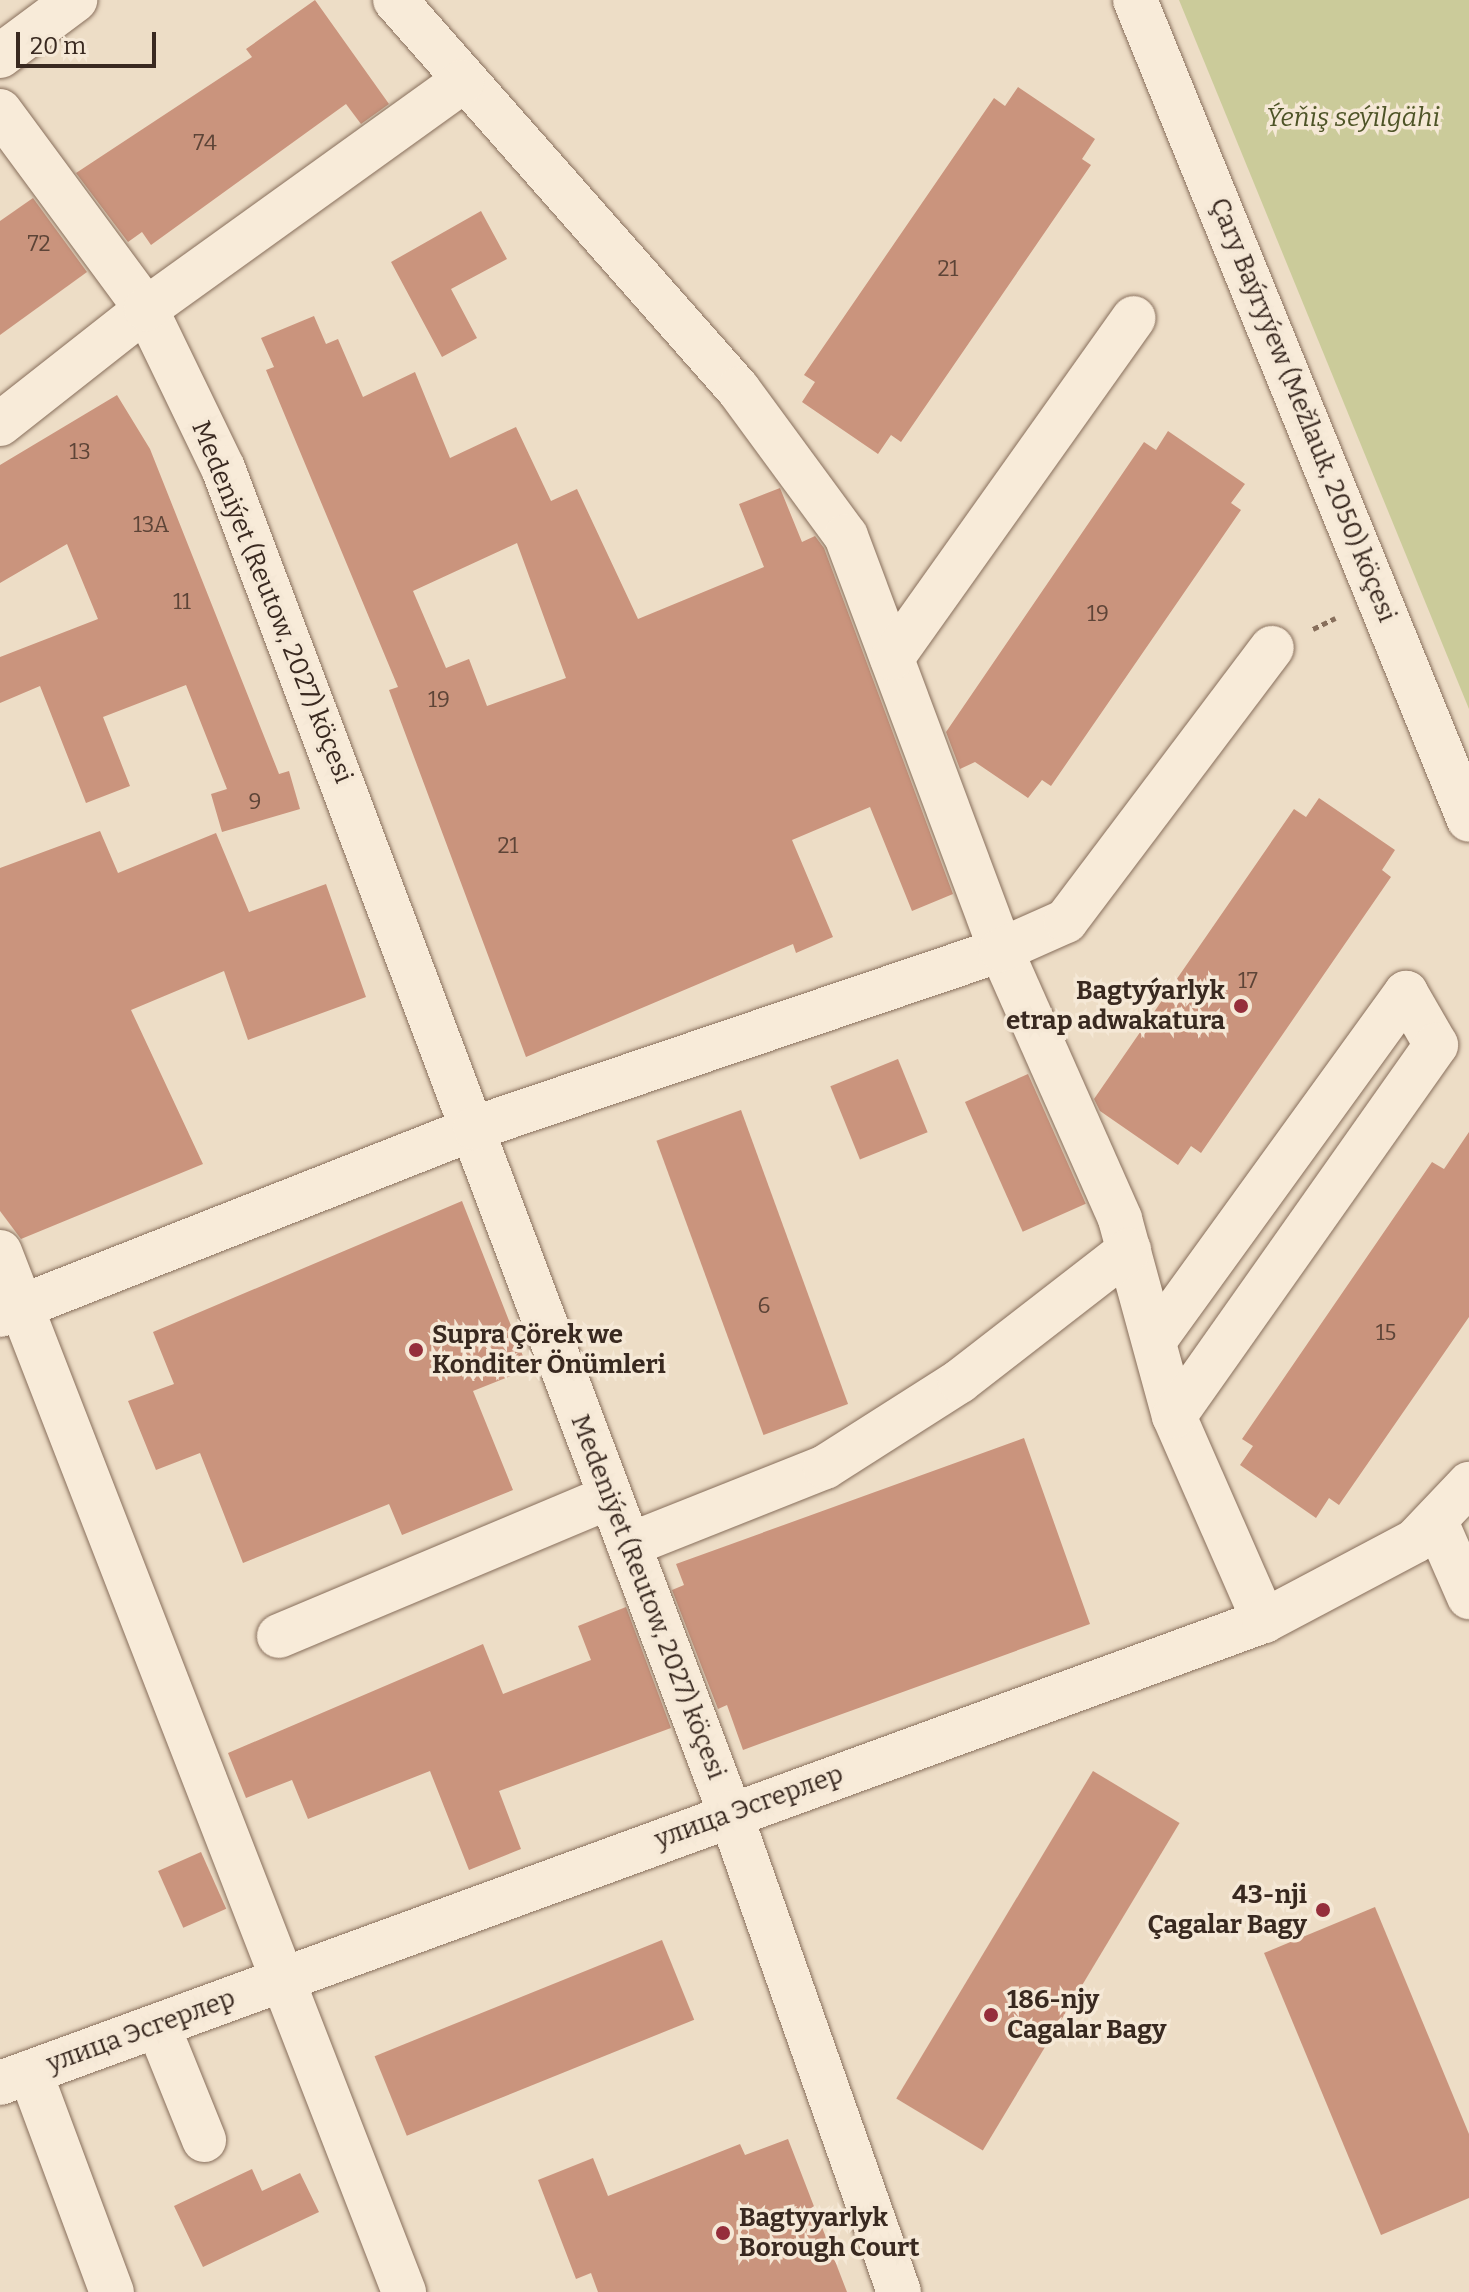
<!DOCTYPE html>
<meta charset="utf-8">
<style>
body{margin:0}
#map{position:relative;width:1469px;height:2292px;overflow:hidden;background:#edddc6;font-family:Bitter,serif}
div>[style]{position:absolute}
.green>*{inset:0;background:#cbcb9a}
.building>*{inset:0;background:#ca947d;transform-origin:0 0}
.path>*{height:5px;margin-top:-2.5px;transform-origin:0;background:repeating-linear-gradient(90deg,#886f5c 0 6px,transparent 0 10px)}
.roads{filter:drop-shadow(0 0 2px #886f5c) drop-shadow(0 0 2px #886f5c)}
.minor>*{height:44px;margin:-22px;padding:0 22px;transform-origin:22px;border-radius:22px;background:#f8ebd9}
.dots>*{width:22px;height:22px;translate:-50% -50%;box-sizing:border-box;border:4px solid #f5e8d6;border-radius:50%}
span{translate:-50% -50%;white-space:nowrap;text-align:center;line-height:1.15;-webkit-text-stroke:7px #f5e8d6;paint-order:stroke}
.number-label{font-size:22px;color:#5d4437}
.number-label span{-webkit-text-stroke-width:0}
.park-label{font-size:26px;color:#4e5427;font-style:italic}
.street-label{font-size:26px;color:#392920}
.poi-label{font-size:26px;color:#392920;font-weight:700}
.right{translate:-100% -50%;text-align:right}
.left{translate:0 -50%;text-align:left}
.scale{position:absolute;left:16px;top:32px;width:140px;height:36px;box-sizing:border-box;border:4px solid #392920;border-top:0;padding-left:10px;font-size:24px;line-height:28px;white-space:nowrap;color:#392920;-webkit-text-stroke:6px #f5e8d6;paint-order:stroke}
</style>
<div id="map">
<div class="green">
<i style="clip-path:polygon(1179px 0,1469px 0,1469px 709px)"></i>
</div>
<div class="building">
<i style="clip-path:polygon(315px 0,389px 104px,361px 124px,346px 104px,151px 245px,142px 232px,128px 242px,76px 173px,252px 57px,246px 49px)"></i>
<i style="clip-path:polygon(1018px 87px,1095px 139px,1082px 159px,1091px 165px,901px 442px,891px 435px,878px 454px,802px 402px,815px 382px,804px 375px,994px 98px,1005px 106px)"></i>
<i style="clip-path:polygon(33px 198px,87px 272px,0 335px,0 221px)"></i>
<i style="clip-path:polygon(481px 211px,507px 259px,451px 289px,477px 338px,442px 357px,391px 262px)"></i>
<i style="clip-path:polygon(evenodd,314px 316px,326px 344px,338px 339px,363px 397px,415px 372px,450px 458px,516px 427px,551px 501px,577px 489px,638px 619px,764px 567px,739px 504px,780px 488px,802px 542px,815px 536px,824px 548px,953px 894px,912px 911px,870px 807px,792px 840px,833px 937px,796px 953px,793px 944px,526px 1057px,389px 690px,398px 687px,266px 370px,274px 367px,261px 338px,314px 316px,517px 543px,566px 678px,487px 706px,469px 659px,446px 668px,413px 591px,517px 543px)"></i>
<i style="clip-path:polygon(117px 395px,150px 449px,279px 774px,289px 771px,300px 809px,222px 832px,211px 794px,227px 789px,186px 685px,103px 717px,130px 786px,86px 803px,40px 686px,0 703px,0 657px,98px 619px,67px 544px,0 583px,0 465px)"></i>
<i style="clip-path:polygon(1168px 431px,1245px 484px,1231px 503px,1241px 510px,1051px 786px,1042px 780px,1028px 798px,975px 762px,960px 769px,946px 732px,1144px 442px,1156px 450px)"></i>
<i style="clip-path:polygon(1319px 798px,1395px 850px,1382px 870px,1391px 877px,1201px 1153px,1191px 1146px,1178px 1165px,1100px 1111px,1094px 1099px,1294px 809px,1306px 817px)"></i>
<i style="clip-path:polygon(100px 831px,118px 873px,216px 833px,249px 912px,326px 884px,366px 997px,248px 1040px,224px 971px,131px 1010px,203px 1164px,21px 1239px,0 1211px,0 868px)"></i>
<i style="left:898px;top:1059px;width:79px;height:73px;rotate:68deg"></i>
<i style="left:1028px;top:1074px;width:142px;height:69px;rotate:66deg"></i>
<i style="left:741px;top:1110px;width:313px;height:90px;rotate:70deg"></i>
<i style="clip-path:polygon(1469px 1132px,1469px 1317px,1339px 1505px,1329px 1498px,1316px 1518px,1240px 1465px,1253px 1446px,1242px 1439px,1432px 1162px,1444px 1169px)"></i>
<i style="clip-path:polygon(462px 1201px,528px 1369px,473px 1391px,513px 1490px,402px 1535px,389px 1504px,243px 1563px,200px 1453px,156px 1470px,128px 1401px,174px 1384px,153px 1332px)"></i>
<i style="clip-path:polygon(1024px 1438px,1090px 1624px,743px 1750px,727px 1705px,718px 1709px,672px 1590px,684px 1585px,676px 1564px)"></i>
<i style="clip-path:polygon(626px 1607px,671px 1728px,499px 1791px,521px 1849px,469px 1870px,430px 1771px,308px 1819px,292px 1780px,246px 1798px,228px 1753px,483px 1644px,503px 1694px,591px 1660px,578px 1626px)"></i>
<i style="left:1093px;top:1771px;width:101px;height:382px;rotate:31deg"></i>
<i style="left:201px;top:1852px;width:62px;height:47px;rotate:66deg"></i>
<i style="clip-path:polygon(1375px 1907px,1469px 2134px,1469px 2198px,1381px 2235px,1264px 1953px)"></i>
<i style="left:662px;top:1940px;width:86px;height:310px;rotate:68deg"></i>
<i style="clip-path:polygon(788px 2139px,847px 2292px,598px 2292px,591px 2273px,576px 2279px,538px 2180px,593px 2158px,608px 2196px,740px 2144px,745px 2155px)"></i>
<i style="clip-path:polygon(252px 2169px,262px 2191px,300px 2173px,319px 2212px,203px 2267px,174px 2206px)"></i>
</div>
<div class="path">
<i style="left:1313px;top:629px;width:25px;rotate:-26deg"></i>
</div>
<div class="roads">
<div class="minor">
<i style="left:395px;top:0;width:519px;rotate:48.6deg"></i>
<i style="left:738px;top:389px;width:182px;rotate:53.7deg"></i>
<i style="left:846px;top:536px;width:442px;rotate:69.5deg"></i>
<i style="left:1001px;top:950px;width:294px;rotate:66.1deg"></i>
<i style="left:1120px;top:1219px;width:204px;rotate:74.7deg"></i>
<i style="left:1174px;top:1416px;width:224px;rotate:66.3deg"></i>
<i style="left:1135px;top:0;width:885px;rotate:67.84deg"></i>
<i style="left:0;top:56px;width:94px;rotate:-36.7deg"></i>
<i style="left:0;top:111px;width:246px;rotate:53.6deg"></i>
<i style="left:146px;top:309px;width:177px;rotate:64.2deg"></i>
<i style="left:223px;top:468px;width:1437px;rotate:69.35deg"></i>
<i style="left:730px;top:1813px;width:508px;rotate:70.57deg"></i>
<i style="left:0;top:424px;width:186px;rotate:-38.2deg"></i>
<i style="left:146px;top:309px;width:389px;rotate:-35.7deg"></i>
<i style="left:892px;top:658px;width:417px;rotate:-54.6deg"></i>
<i style="left:0;top:1252px;width:1116px;rotate:68.77deg"></i>
<i style="left:0;top:1315px;width:510px;rotate:-21.49deg"></i>
<i style="left:475px;top:1128px;width:555px;rotate:-18.7deg"></i>
<i style="left:1001px;top:950px;width:71px;rotate:-24deg"></i>
<i style="left:1066px;top:921px;width:342px;rotate:-53deg"></i>
<i style="left:1154px;top:1341px;width:430px;rotate:-54.1deg"></i>
<i style="left:1406px;top:993px;width:60px;rotate:60deg"></i>
<i style="left:1436px;top:1045px;width:454px;rotate:125.2deg"></i>
<i style="left:1437px;top:1524px;width:80px;rotate:66.3deg"></i>
<i style="left:629px;top:1545px;width:211px;rotate:-21.7deg"></i>
<i style="left:825px;top:1467px;width:160px;rotate:-32.5deg"></i>
<i style="left:960px;top:1381px;width:214px;rotate:-37.8deg"></i>
<i style="left:279px;top:1636px;width:358px;rotate:-22.8deg"></i>
<i style="left:158px;top:2026px;width:123px;rotate:68deg"></i>
<i style="left:30px;top:2072px;width:235px;rotate:69.6deg"></i>
<i style="left:0;top:2083px;width:1346px;rotate:-20.08deg"></i>
<i style="left:1264px;top:1621px;width:171px;rotate:-27.9deg"></i>
<i style="left:1415px;top:1541px;width:79px;rotate:-46.5deg"></i>
</div>
</div>
<div class="dots">
<i style="left:1241px;top:1006px;background:#952e3b"></i>
<i style="left:416px;top:1350px;background:#952e3b"></i>
<i style="left:1323px;top:1910px;background:#952e3b"></i>
<i style="left:991px;top:2015px;background:#952e3b"></i>
<i style="left:723px;top:2233px;background:#952e3b"></i>
</div>
<div class="number-label">
<span style="left:205px;top:143px">74</span>
<span style="left:39px;top:244px">72</span>
<span style="left:948px;top:269px">21</span>
<span style="left:80px;top:452px">13</span>
<span style="left:151px;top:525px">13A</span>
<span style="left:182px;top:602px">11</span>
<span style="left:1098px;top:614px">19</span>
<span style="left:439px;top:700px">19</span>
<span style="left:255px;top:802px">9</span>
<span style="left:508px;top:846px">21</span>
<span style="left:1248px;top:981px">17</span>
<span style="left:764px;top:1306px">6</span>
<span style="left:1386px;top:1333px">15</span>
</div>
<div class="park-label">
<span style="left:1353px;top:118px">Ýeňiş seýilgähi</span>
</div>
<div class="street-label">
<span style="left:1303px;top:410px;rotate:68deg">Çary Baýryýew (Mežlauk, 2050) köçesi</span>
<span style="left:272px;top:602px;rotate:68deg">Medeniýet (Reutow, 2027) köçesi</span>
<span style="left:648px;top:1597px;rotate:69deg">Medeniýet (Reutow, 2027) köçesi</span>
<span style="left:749px;top:1807px;rotate:-20deg">улица Эсгерлер</span>
<span style="left:141px;top:2031px;rotate:-20deg">улица Эсгерлер</span>
</div>
<div class="poi-label">
<span class="right" style="left:1225px;top:1006px">Bagtyýarlyk<br>etrap adwakatura</span>
<span class="left" style="left:432px;top:1350px">Supra Çörek we<br>Konditer Önümleri</span>
<span class="right" style="left:1307px;top:1910px">43-nji<br>Çagalar Bagy</span>
<span class="left" style="left:1007px;top:2015px">186-njy<br>Cagalar Bagy</span>
<span class="left" style="left:739px;top:2233px">Bagtyyarlyk<br>Borough Court</span>
</div>
<div class="scale">20 m</div>
</div>
